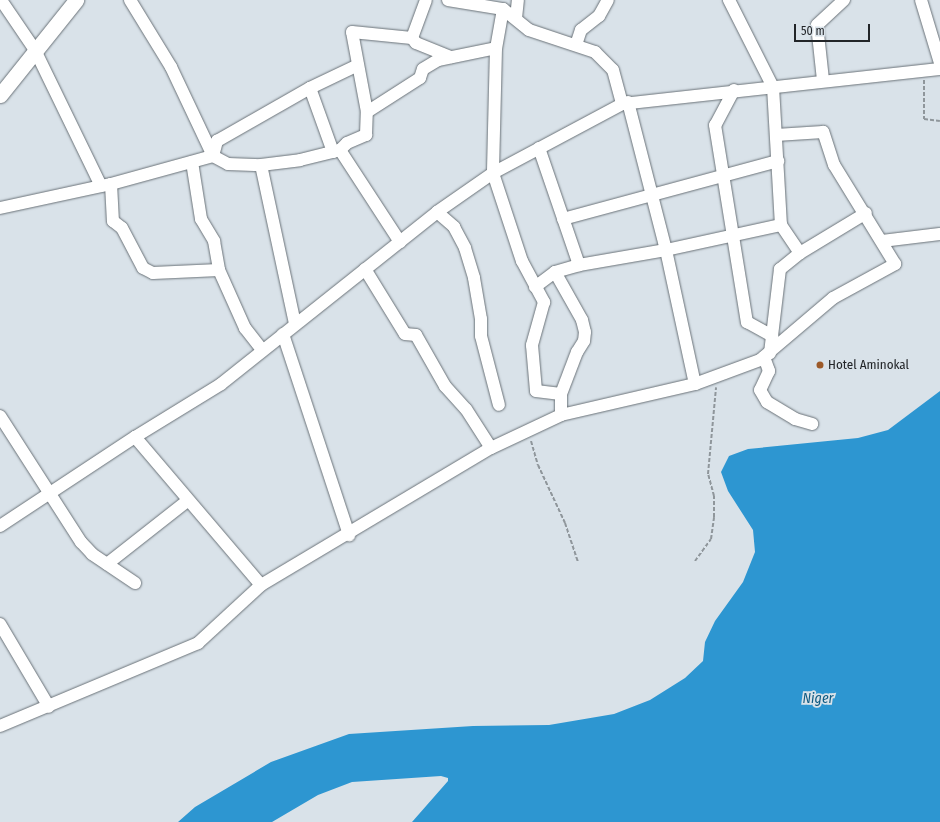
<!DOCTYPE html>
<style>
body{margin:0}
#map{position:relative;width:940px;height:822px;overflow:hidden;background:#d9e2e9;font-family:"Fira Sans Condensed",sans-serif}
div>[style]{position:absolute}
.water>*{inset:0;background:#2d96d1}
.path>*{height:2px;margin-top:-1px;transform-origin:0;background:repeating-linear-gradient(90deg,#8f969b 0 4px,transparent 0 6px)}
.roads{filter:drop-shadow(0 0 1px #6a7278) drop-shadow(0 0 1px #6a7278)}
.minor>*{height:12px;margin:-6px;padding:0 6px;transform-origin:6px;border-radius:6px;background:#fff}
.major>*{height:15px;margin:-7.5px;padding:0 7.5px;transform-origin:7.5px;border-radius:7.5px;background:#fff}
.dots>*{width:11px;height:11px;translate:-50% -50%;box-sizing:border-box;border:2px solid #d9e2e9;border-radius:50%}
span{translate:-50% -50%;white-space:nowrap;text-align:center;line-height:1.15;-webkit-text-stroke:3.5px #d9e2e9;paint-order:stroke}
.poi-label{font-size:13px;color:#222528}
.left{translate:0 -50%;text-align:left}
.water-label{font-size:14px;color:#0d5a82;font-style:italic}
.scale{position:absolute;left:794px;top:24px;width:76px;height:18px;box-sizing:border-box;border:2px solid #222528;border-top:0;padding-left:5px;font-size:12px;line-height:14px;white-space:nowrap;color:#222528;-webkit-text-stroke:3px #d9e2e9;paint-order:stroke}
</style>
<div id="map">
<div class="water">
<i style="clip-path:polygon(940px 391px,940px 822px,412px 822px,448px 781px,448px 778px,441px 776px,352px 782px,318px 795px,272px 822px,178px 822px,195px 807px,271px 762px,349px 734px,473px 726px,549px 725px,614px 714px,650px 700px,685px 678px,703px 661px,705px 642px,715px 621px,743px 582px,755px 552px,753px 530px,728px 491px,721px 472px,729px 456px,748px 449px,858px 438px,888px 430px)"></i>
</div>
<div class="path">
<i style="left:924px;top:80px;width:39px;rotate:90deg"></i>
<i style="left:924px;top:119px;width:16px;rotate:7deg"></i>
<i style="left:531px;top:441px;width:25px;rotate:74deg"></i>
<i style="left:538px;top:465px;width:64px;rotate:65deg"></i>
<i style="left:565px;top:523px;width:41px;rotate:71.6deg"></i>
<i style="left:695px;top:561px;width:27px;rotate:-54deg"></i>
<i style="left:711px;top:539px;width:22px;rotate:-82deg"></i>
<i style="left:714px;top:517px;width:21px;rotate:-90deg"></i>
<i style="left:714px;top:496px;width:23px;rotate:-105deg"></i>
<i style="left:708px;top:474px;width:87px;rotate:-84.7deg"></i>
</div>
<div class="roads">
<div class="minor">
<i style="left:1px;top:0;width:60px;rotate:55.8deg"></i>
<i style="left:35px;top:50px;width:151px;rotate:64.1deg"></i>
<i style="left:130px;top:0;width:79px;rotate:58.5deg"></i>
<i style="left:171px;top:67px;width:98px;rotate:64.7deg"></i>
<i style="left:448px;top:0;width:56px;rotate:9.3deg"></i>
<i style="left:503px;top:9px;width:33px;rotate:39deg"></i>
<i style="left:529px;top:30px;width:70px;rotate:18.4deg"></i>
<i style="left:595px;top:52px;width:25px;rotate:45deg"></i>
<i style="left:613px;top:70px;width:35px;rotate:75deg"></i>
<i style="left:729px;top:0;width:97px;rotate:63.2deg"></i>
<i style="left:773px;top:87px;width:138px;rotate:86.7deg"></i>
<i style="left:781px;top:225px;width:34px;rotate:56deg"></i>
<i style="left:800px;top:253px;width:26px;rotate:141deg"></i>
<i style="left:780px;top:269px;width:85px;rotate:96.8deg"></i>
<i style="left:921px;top:0;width:66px;rotate:73.2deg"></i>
<i style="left:503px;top:9px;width:40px;rotate:100deg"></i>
<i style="left:496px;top:48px;width:125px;rotate:91.4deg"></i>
<i style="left:493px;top:173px;width:93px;rotate:71.8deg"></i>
<i style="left:522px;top:261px;width:47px;rotate:61.8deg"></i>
<i style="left:544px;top:302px;width:45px;rotate:105.6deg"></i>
<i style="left:532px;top:345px;width:46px;rotate:85deg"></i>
<i style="left:536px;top:391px;width:25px;rotate:7deg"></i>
<i style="left:516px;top:18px;width:18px;rotate:-84deg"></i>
<i style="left:412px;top:38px;width:6px;rotate:51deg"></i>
<i style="left:416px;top:43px;width:38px;rotate:22deg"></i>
<i style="left:576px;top:45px;width:16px;rotate:-72deg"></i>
<i style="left:581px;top:30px;width:23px;rotate:-38deg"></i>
<i style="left:599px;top:16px;width:18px;rotate:-61deg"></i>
<i style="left:823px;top:80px;width:55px;rotate:-96.2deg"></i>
<i style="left:817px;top:25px;width:37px;rotate:-43deg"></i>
<i style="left:310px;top:88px;width:53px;rotate:-25.6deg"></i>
<i style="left:734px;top:90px;width:40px;rotate:118deg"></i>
<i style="left:715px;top:125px;width:200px;rotate:80.8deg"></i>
<i style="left:747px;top:322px;width:29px;rotate:29deg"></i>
<i style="left:628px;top:102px;width:153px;rotate:75.6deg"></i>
<i style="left:666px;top:250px;width:137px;rotate:77.8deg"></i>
<i style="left:367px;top:112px;width:81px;rotate:-100.6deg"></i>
<i style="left:352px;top:32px;width:60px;rotate:5.7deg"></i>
<i style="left:412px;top:38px;width:40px;rotate:-69.8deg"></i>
<i style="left:539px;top:148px;width:124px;rotate:71.1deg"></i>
<i style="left:340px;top:150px;width:10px;rotate:-45deg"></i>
<i style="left:347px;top:143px;width:21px;rotate:-23deg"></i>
<i style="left:366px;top:135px;width:23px;rotate:-88deg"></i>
<i style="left:367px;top:112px;width:63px;rotate:-32.7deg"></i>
<i style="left:420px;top:78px;width:9px;rotate:-72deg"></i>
<i style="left:423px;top:69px;width:17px;rotate:-31deg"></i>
<i style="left:438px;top:60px;width:59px;rotate:-11.7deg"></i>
<i style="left:213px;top:156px;width:16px;rotate:-75deg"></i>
<i style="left:217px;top:141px;width:107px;rotate:-29.7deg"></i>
<i style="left:310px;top:88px;width:68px;rotate:70.2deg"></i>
<i style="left:192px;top:162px;width:58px;rotate:81deg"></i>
<i style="left:201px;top:219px;width:26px;rotate:59deg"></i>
<i style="left:214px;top:241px;width:29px;rotate:80deg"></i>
<i style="left:219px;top:270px;width:64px;rotate:65.9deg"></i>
<i style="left:245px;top:328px;width:28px;rotate:52deg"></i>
<i style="left:261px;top:165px;width:162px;rotate:77.9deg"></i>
<i style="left:111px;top:184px;width:37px;rotate:87deg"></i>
<i style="left:113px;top:221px;width:11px;rotate:38deg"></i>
<i style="left:122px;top:228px;width:45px;rotate:62.3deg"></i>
<i style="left:143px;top:268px;width:11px;rotate:27deg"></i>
<i style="left:153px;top:273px;width:66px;rotate:-2.6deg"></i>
<i style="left:0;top:208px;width:114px;rotate:-12.2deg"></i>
<i style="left:111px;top:184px;width:106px;rotate:-15.4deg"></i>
<i style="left:213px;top:156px;width:17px;rotate:28deg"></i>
<i style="left:228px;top:164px;width:33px;rotate:2deg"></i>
<i style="left:261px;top:165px;width:39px;rotate:-7deg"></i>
<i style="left:300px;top:160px;width:41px;rotate:-14deg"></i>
<i style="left:340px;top:150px;width:110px;rotate:56.9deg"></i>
<i style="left:437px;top:212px;width:23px;rotate:41deg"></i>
<i style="left:454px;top:227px;width:24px;rotate:62deg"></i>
<i style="left:465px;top:248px;width:31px;rotate:73deg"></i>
<i style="left:474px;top:278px;width:42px;rotate:80.3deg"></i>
<i style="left:481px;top:319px;width:17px;rotate:90deg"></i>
<i style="left:481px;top:336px;width:71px;rotate:75.4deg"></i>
<i style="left:563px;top:219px;width:223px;rotate:-15.1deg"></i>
<i style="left:882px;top:241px;width:58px;rotate:-6.9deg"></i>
<i style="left:800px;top:253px;width:77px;rotate:-31.2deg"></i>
<i style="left:365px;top:269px;width:76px;rotate:58.4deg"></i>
<i style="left:405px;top:334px;width:11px;rotate:5deg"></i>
<i style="left:416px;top:335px;width:59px;rotate:60.4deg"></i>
<i style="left:445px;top:386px;width:31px;rotate:48deg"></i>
<i style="left:466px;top:409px;width:46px;rotate:57.3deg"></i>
<i style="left:555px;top:272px;width:55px;rotate:60.6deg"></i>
<i style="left:582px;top:320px;width:12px;rotate:76deg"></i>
<i style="left:585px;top:332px;width:9px;rotate:96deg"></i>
<i style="left:584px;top:341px;width:13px;rotate:122deg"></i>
<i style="left:577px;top:352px;width:45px;rotate:110.9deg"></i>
<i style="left:561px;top:394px;width:21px;rotate:90deg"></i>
<i style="left:535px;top:287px;width:25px;rotate:-37deg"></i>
<i style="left:555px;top:272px;width:25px;rotate:-16deg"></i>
<i style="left:579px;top:265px;width:88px;rotate:-9.8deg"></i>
<i style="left:666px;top:250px;width:118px;rotate:-12.3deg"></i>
<i style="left:283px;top:334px;width:212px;rotate:71.8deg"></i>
<i style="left:764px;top:357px;width:15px;rotate:70deg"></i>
<i style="left:769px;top:371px;width:21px;rotate:115deg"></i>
<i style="left:760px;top:390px;width:14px;rotate:60deg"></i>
<i style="left:767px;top:402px;width:33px;rotate:31deg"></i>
<i style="left:795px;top:419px;width:18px;rotate:16deg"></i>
<i style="left:0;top:416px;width:150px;rotate:57.3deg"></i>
<i style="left:81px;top:542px;width:16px;rotate:47deg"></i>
<i style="left:92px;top:554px;width:52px;rotate:34deg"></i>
<i style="left:135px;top:437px;width:194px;rotate:49.6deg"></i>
<i style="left:0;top:526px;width:162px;rotate:-33.4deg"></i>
<i style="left:135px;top:437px;width:101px;rotate:-31.6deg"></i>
<i style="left:221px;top:384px;width:276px;rotate:-38.5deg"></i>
<i style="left:437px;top:212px;width:68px;rotate:-34.9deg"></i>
<i style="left:493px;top:173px;width:146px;rotate:-28.1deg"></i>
<i style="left:622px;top:104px;width:320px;rotate:-6.3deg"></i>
<i style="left:107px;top:564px;width:102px;rotate:-38.2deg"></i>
<i style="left:0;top:624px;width:96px;rotate:59.4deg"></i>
<i style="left:0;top:726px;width:215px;rotate:-22.7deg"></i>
<i style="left:198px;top:643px;width:86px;rotate:-42.6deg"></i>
<i style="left:261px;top:585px;width:268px;rotate:-30.8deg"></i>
<i style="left:491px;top:448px;width:77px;rotate:-25.2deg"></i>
<i style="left:561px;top:415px;width:138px;rotate:-13deg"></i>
<i style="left:695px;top:384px;width:69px;rotate:-20.3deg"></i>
<i style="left:760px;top:360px;width:96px;rotate:-40.3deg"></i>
<i style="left:833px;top:298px;width:71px;rotate:-28.7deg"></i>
<i style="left:895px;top:264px;width:116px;rotate:-121.6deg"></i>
<i style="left:834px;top:165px;width:35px;rotate:-108deg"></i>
<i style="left:823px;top:132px;width:47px;rotate:176.3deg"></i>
</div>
<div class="major">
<i style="left:0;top:95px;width:122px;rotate:-51.3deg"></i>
</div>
</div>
<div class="dots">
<i style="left:820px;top:365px;background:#9c5928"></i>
</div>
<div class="poi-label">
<span class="left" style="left:828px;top:365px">Hotel Aminokal</span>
</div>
<div class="water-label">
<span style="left:818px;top:699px">Niger</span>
</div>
<div class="scale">50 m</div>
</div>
